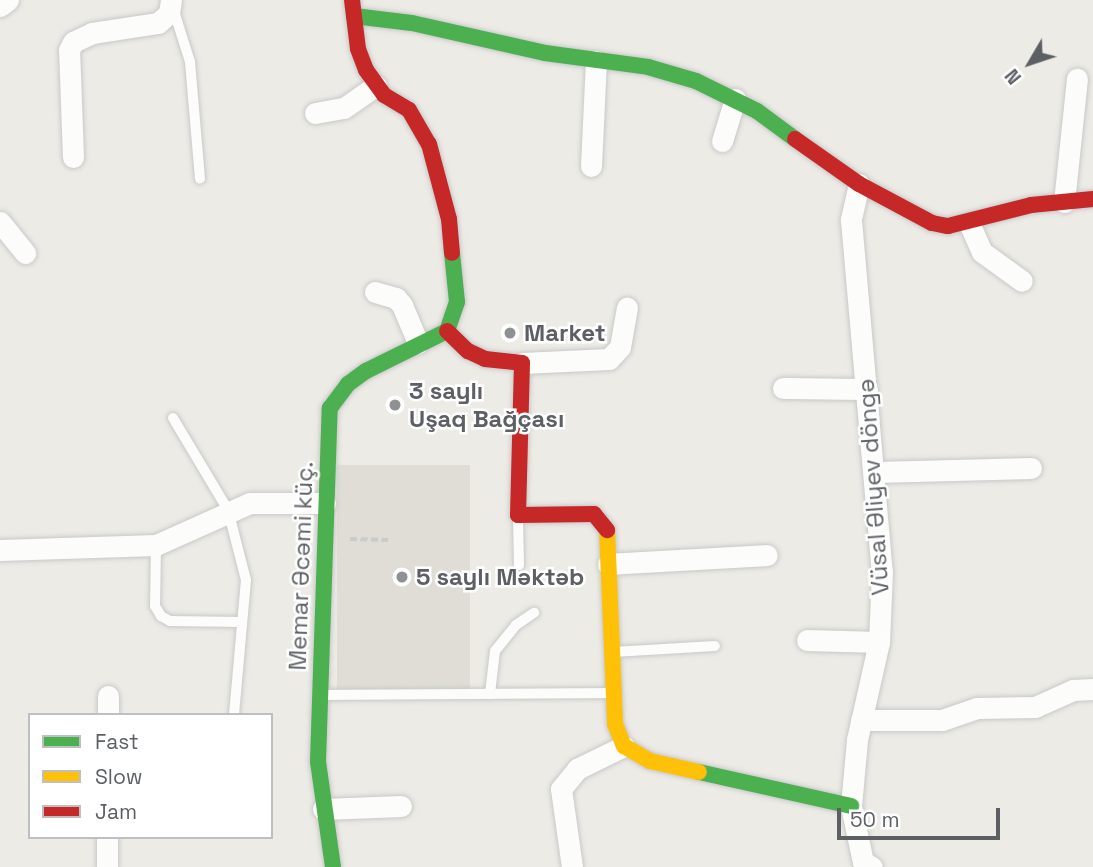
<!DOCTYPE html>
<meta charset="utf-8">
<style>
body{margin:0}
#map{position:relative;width:1093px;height:867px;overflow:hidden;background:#ecebe6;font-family:"Space Grotesk",sans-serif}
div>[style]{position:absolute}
.education>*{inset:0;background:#dfddd6;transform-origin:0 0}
.path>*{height:3.5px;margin-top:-1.75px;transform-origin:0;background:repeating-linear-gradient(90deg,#c8ccca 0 7px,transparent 0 10.5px)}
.roads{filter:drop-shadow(0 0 2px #c8c9c8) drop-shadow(0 0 2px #c8c9c8)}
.lane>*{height:10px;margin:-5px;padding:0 5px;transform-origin:5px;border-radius:5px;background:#fcfcfb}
.street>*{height:21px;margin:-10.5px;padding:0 10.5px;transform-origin:10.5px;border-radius:10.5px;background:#fcfcfb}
.fast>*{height:16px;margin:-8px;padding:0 8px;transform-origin:8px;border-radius:8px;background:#4caf50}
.slow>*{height:16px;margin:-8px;padding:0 8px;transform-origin:8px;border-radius:8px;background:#ffc107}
.jam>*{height:16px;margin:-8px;padding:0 8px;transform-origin:8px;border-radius:8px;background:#c62828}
.dots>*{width:19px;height:19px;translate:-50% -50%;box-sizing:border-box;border:4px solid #fff;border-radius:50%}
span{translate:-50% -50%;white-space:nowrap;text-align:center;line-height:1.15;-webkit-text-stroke:5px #fff;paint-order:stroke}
.poi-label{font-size:24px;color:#5c5f64;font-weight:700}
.left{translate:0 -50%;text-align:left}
.street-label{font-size:24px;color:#5c5f64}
.legend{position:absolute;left:28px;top:713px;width:245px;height:126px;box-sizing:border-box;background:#fff;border:2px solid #bebfc1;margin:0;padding:9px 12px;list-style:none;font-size:21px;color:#5c5f64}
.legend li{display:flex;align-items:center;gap:14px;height:35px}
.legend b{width:35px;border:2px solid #bebfc1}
.north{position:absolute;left:995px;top:28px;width:70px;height:70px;-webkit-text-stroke:5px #fff;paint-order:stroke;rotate:231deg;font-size:19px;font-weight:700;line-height:28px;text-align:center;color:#5c5f64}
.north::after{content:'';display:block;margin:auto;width:24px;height:32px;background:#5c5f64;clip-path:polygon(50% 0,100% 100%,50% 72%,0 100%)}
.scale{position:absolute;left:837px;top:808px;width:163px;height:32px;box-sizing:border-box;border:4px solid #5c5f64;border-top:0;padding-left:9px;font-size:21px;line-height:24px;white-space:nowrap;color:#5c5f64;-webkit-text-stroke:5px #fff;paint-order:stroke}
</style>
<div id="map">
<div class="education">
<i style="left:337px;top:465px;width:133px;height:224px"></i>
</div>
<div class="path">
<i style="left:350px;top:539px;width:42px;rotate:1.4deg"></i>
</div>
<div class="roads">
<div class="lane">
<i style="left:173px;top:8px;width:57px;rotate:72.5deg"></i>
<i style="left:190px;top:62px;width:117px;rotate:85.1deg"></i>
<i style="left:173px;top:418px;width:107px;rotate:59.1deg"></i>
<i style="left:228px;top:510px;width:72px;rotate:75.6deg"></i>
<i style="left:246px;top:580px;width:136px;rotate:95.1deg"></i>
<i style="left:518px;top:518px;width:47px;rotate:88.8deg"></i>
<i style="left:156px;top:545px;width:61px;rotate:90.9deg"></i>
<i style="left:155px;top:606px;width:12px;rotate:59deg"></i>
<i style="left:161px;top:616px;width:10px;rotate:29deg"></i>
<i style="left:170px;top:621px;width:72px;rotate:0.8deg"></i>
<i style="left:613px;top:652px;width:102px;rotate:-3.4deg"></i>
<i style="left:490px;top:694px;width:43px;rotate:-83.4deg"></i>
<i style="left:495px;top:651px;width:33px;rotate:-51deg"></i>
<i style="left:516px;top:625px;width:22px;rotate:-34deg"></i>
<i style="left:322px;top:695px;width:289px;rotate:-0.4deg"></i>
</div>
<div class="street">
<i style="left:0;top:6px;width:10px;rotate:-37deg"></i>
<i style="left:315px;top:113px;width:29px;rotate:-10deg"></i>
<i style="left:344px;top:108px;width:39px;rotate:-35deg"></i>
<i style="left:722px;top:141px;width:44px;rotate:-72.8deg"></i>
<i style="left:73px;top:157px;width:107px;rotate:-92.1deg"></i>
<i style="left:69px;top:50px;width:9px;rotate:-63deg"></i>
<i style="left:73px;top:42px;width:21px;rotate:-25deg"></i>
<i style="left:92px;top:33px;width:67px;rotate:-8.6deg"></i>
<i style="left:158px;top:23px;width:15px;rotate:-42deg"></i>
<i style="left:169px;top:13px;width:13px;rotate:-81deg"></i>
<i style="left:591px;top:166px;width:105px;rotate:-87.3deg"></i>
<i style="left:859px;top:184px;width:37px;rotate:103deg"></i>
<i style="left:851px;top:220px;width:352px;rotate:85deg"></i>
<i style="left:882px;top:571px;width:71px;rotate:92.4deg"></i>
<i style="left:879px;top:642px;width:100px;rotate:102.7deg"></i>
<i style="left:857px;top:740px;width:66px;rotate:95.2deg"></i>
<i style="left:851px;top:806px;width:57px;rotate:77.9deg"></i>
<i style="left:863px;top:862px;width:10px;rotate:29deg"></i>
<i style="left:1064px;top:202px;width:124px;rotate:-84deg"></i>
<i style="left:0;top:222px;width:40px;rotate:51deg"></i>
<i style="left:969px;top:223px;width:32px;rotate:66deg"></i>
<i style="left:982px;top:252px;width:49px;rotate:35.9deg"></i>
<i style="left:375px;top:292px;width:22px;rotate:16deg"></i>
<i style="left:396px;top:298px;width:9px;rotate:49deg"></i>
<i style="left:402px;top:305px;width:41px;rotate:67.2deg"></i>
<i style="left:522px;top:363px;width:87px;rotate:-2.6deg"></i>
<i style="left:609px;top:359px;width:16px;rotate:-47deg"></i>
<i style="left:620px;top:347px;width:40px;rotate:-80deg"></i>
<i style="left:783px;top:388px;width:84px;rotate:0.7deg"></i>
<i style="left:876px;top:472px;width:155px;rotate:-1.5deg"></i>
<i style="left:0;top:550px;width:156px;rotate:-1.8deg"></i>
<i style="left:156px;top:545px;width:103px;rotate:-24.1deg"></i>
<i style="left:250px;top:503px;width:75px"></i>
<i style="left:608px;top:564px;width:159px;rotate:-3.2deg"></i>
<i style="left:807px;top:640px;width:72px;rotate:1.6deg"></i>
<i style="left:108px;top:715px;width:19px;rotate:-90deg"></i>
<i style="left:861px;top:720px;width:81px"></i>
<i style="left:942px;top:720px;width:37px;rotate:-19deg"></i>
<i style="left:977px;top:708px;width:58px;rotate:-1deg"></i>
<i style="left:1035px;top:707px;width:42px;rotate:-24.1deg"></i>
<i style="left:1073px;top:690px;width:20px;rotate:-3deg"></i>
<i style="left:323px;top:809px;width:78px;rotate:-2.2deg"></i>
<i style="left:107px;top:867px;width:30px;rotate:-90deg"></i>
<i style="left:572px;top:867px;width:79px;rotate:-98deg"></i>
<i style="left:561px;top:789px;width:26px;rotate:-51deg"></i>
<i style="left:577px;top:769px;width:52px;rotate:-26.1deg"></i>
</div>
<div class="fast">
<i style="left:354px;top:16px;width:58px;rotate:6.9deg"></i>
<i style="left:412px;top:23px;width:136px;rotate:12.7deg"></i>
<i style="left:545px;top:53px;width:104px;rotate:7.7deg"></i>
<i style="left:648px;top:67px;width:50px;rotate:16.3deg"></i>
<i style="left:696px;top:81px;width:68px;rotate:26.2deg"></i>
<i style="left:757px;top:111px;width:47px;rotate:36.4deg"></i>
<i style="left:699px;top:772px;width:156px;rotate:12.6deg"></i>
<i style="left:333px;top:867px;width:107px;rotate:-98.1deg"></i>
<i style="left:318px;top:761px;width:353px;rotate:-88.1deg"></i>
<i style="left:330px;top:408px;width:30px;rotate:-53deg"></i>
<i style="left:348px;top:384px;width:22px;rotate:-36deg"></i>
<i style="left:366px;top:371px;width:90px;rotate:-26.3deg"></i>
<i style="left:447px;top:331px;width:31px;rotate:-71deg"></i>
<i style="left:457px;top:302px;width:49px;rotate:-95.8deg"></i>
</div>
<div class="slow">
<i style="left:607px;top:530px;width:194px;rotate:87.6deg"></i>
<i style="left:615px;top:724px;width:24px;rotate:68deg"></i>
<i style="left:624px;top:746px;width:30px;rotate:30deg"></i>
<i style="left:650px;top:761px;width:50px;rotate:12.7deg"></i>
</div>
<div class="jam">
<i style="left:352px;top:0;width:49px;rotate:83deg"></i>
<i style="left:358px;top:49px;width:22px;rotate:69deg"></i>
<i style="left:366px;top:70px;width:31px;rotate:54deg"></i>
<i style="left:384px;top:95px;width:29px;rotate:31deg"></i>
<i style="left:409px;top:110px;width:39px;rotate:60deg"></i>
<i style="left:429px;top:144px;width:78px;rotate:75.1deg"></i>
<i style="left:449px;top:219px;width:34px;rotate:85deg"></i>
<i style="left:795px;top:139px;width:78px;rotate:35.1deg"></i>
<i style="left:859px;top:184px;width:83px;rotate:28.1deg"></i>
<i style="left:932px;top:223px;width:16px;rotate:11deg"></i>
<i style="left:948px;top:226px;width:86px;rotate:-14.2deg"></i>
<i style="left:1031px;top:205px;width:62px;rotate:-5.5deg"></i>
<i style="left:447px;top:331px;width:29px;rotate:44deg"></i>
<i style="left:468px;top:351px;width:19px;rotate:25deg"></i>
<i style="left:485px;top:359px;width:37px;rotate:6deg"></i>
<i style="left:522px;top:363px;width:152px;rotate:91.5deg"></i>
<i style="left:518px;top:515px;width:76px;rotate:-0.8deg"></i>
<i style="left:594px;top:514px;width:21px;rotate:51deg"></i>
</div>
</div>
<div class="dots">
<i style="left:510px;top:333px;background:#8e9092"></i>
<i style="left:395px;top:405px;background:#8e9092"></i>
<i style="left:402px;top:577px;background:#8e9092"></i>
</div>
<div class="poi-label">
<span class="left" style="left:524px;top:333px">Market</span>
<span class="left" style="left:409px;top:405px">3 saylı<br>Uşaq Bağçası</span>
<span class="left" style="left:416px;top:577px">5 saylı Məktəb</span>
</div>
<div class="street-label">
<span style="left:873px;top:487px;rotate:-94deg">Vüsal Əliyev döngə</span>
<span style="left:301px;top:566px;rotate:-88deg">Memar Əcəmi küç.</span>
</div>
<ul class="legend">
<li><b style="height:9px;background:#4caf50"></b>Fast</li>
<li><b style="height:9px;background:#ffc107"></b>Slow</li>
<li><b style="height:9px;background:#c62828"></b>Jam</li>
</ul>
<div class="north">N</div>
<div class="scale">50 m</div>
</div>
